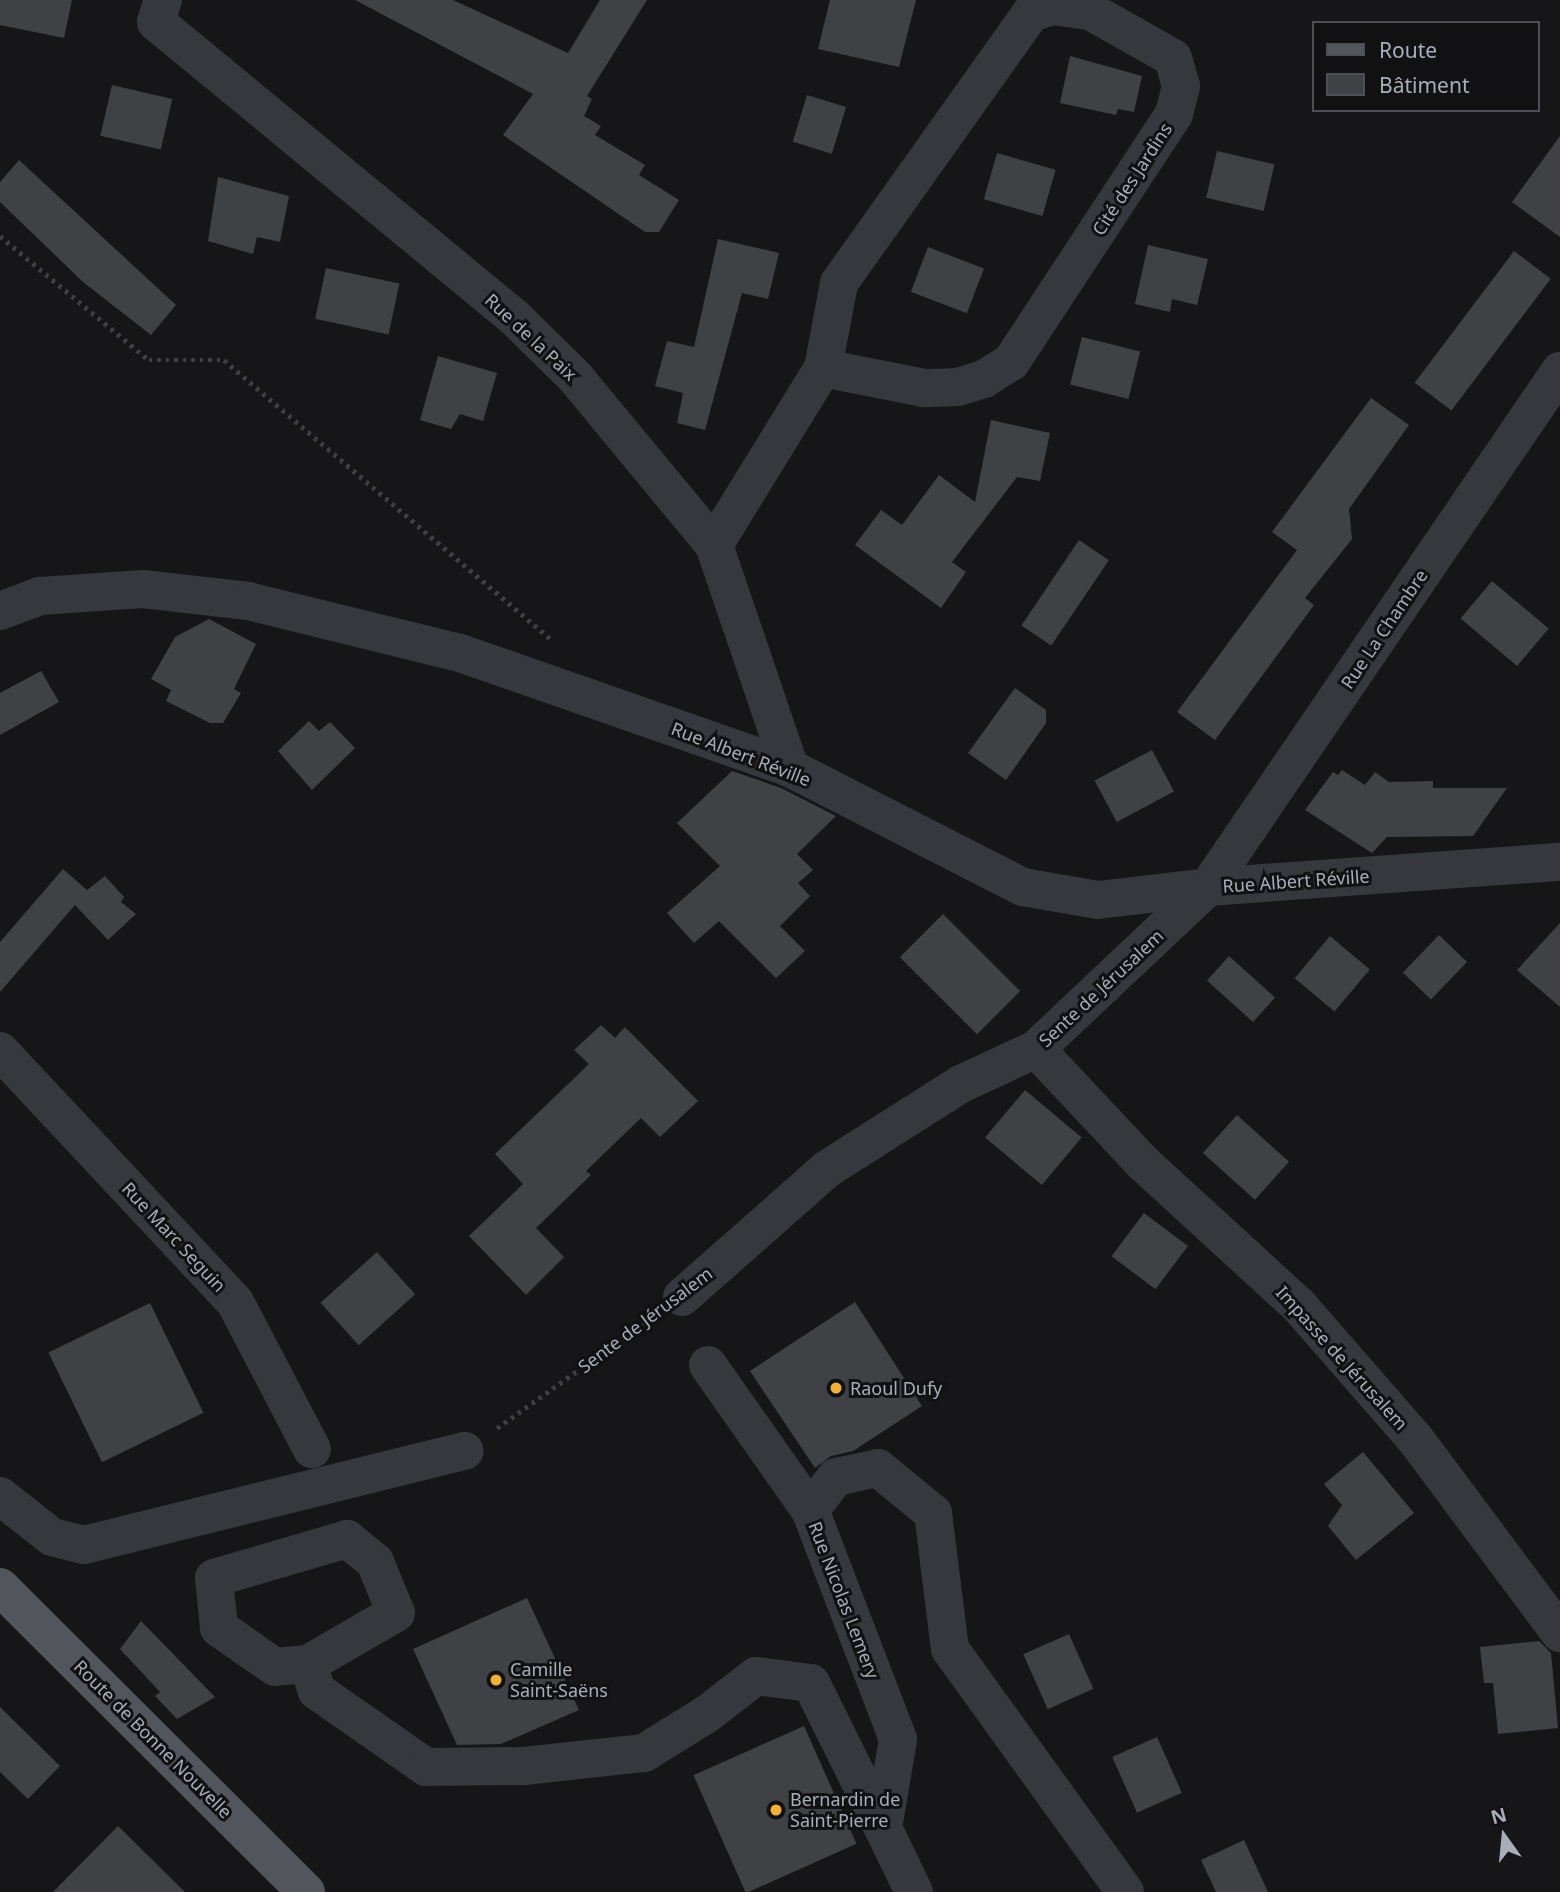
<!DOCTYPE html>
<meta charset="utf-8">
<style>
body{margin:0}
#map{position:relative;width:1560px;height:1892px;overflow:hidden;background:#161618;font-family:"Noto Sans",sans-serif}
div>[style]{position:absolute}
.building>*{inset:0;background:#404145;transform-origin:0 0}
.path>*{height:4.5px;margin-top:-2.25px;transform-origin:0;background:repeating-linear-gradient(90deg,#3d3f44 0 3.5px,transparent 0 8.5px)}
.minor>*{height:38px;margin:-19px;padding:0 19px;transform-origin:19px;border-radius:19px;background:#37383d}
.major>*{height:38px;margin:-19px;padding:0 19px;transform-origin:19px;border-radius:19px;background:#53555c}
.dots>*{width:19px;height:19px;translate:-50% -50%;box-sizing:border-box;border:4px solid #111113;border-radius:50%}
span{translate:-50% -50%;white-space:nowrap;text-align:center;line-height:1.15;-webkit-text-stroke:6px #111113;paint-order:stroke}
.street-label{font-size:18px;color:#a8adb8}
.poi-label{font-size:18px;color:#a8adb8}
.left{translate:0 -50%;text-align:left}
.legend{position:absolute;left:1312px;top:21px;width:228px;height:91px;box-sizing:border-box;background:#111113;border:2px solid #4d4f55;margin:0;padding:9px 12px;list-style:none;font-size:21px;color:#a8adb8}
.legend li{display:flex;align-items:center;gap:14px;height:35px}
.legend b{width:35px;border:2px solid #4d4f55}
.north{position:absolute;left:1469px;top:1801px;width:70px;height:70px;-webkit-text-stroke:5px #111113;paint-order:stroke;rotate:345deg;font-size:19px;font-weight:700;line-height:28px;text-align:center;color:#a8adb8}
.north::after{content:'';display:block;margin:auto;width:24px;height:32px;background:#a8adb8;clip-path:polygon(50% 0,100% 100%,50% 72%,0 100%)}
</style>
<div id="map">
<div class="building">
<i style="clip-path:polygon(0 0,72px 0,64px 38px,0 25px)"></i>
<i style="clip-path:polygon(355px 0,453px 0,568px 53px,600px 0,647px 0,587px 96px,592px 99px,584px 116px,601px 126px,595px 135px,645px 165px,639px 175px,679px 200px,659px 232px,645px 232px,503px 135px,533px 94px)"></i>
<i style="clip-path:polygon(830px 0,916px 0,899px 67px,818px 49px)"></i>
<i style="clip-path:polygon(1070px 56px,1142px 76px,1134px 112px,1118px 109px,1116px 115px,1060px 103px)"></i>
<i style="left:112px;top:85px;width:62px;height:52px;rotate:13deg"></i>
<i style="left:807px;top:95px;width:41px;height:49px;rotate:17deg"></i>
<i style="clip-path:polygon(1560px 136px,1560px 237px,1512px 202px)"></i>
<i style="left:1217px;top:151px;width:59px;height:48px;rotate:13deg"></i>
<i style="left:997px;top:153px;width:61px;height:48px;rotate:16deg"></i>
<i style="clip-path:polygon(19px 160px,176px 305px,151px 335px,83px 282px,0 202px,0 182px)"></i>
<i style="clip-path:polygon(218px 177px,289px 196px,280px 242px,257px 237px,253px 254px,208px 241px)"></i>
<i style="clip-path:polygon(718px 239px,779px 253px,768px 299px,742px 293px,705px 430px,677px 423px,683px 393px,655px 386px,667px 341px,694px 347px)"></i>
<i style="clip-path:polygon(1148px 245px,1208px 259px,1197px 305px,1172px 299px,1170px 312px,1135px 304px)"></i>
<i style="left:928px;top:247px;width:60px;height:48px;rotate:21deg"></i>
<i style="left:1514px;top:251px;width:46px;height:165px;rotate:37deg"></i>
<i style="left:326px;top:268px;width:75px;height:52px;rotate:12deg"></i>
<i style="left:1082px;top:337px;width:60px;height:49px;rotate:14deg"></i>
<i style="clip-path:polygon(438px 356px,497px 373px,483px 421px,460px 414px,451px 429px,420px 420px)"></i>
<i style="clip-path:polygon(1371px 398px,1409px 425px,1349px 509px,1352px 539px,1305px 598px,1314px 605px,1215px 740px,1177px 712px,1297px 550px,1272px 532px)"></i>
<i style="clip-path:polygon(991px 420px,1050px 433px,1040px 481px,1017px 477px,952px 562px,966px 572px,941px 608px,855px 545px,881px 510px,902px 525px,939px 475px,975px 502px)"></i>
<i style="left:1079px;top:540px;width:36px;height:103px;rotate:34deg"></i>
<i style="left:1492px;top:581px;width:74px;height:49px;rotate:40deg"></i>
<i style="clip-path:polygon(209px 619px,256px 644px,234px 689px,241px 693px,223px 723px,210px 723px,166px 701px,171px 690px,151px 679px,175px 637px)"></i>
<i style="clip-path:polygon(41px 671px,59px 702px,0 735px,0 693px)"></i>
<i style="clip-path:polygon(1015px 688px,1046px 710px,1046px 723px,1006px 780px,968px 753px)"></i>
<i style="clip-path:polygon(309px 721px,319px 731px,330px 722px,355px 748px,312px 790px,278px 751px)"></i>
<i style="left:1152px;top:750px;width:47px;height:65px;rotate:62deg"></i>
<i style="clip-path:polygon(1342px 770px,1365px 785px,1375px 772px,1389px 782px,1433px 781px,1433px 788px,1507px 788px,1473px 836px,1387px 837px,1372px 853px,1305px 810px,1333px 772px,1338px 775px)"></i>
<i style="clip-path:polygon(732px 771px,781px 788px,836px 816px,797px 854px,813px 870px,798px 883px,810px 896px,780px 926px,805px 951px,776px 978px,719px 921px,694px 943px,667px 913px,720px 866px,677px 823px)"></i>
<i style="clip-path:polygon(63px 869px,87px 890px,105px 876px,124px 897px,121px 902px,136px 914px,108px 940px,75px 905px,0 992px,0 942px)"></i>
<i style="left:943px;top:914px;width:109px;height:61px;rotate:45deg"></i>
<i style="clip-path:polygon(1560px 923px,1560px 1007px,1517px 970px)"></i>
<i style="left:1439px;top:935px;width:39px;height:52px;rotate:44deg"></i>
<i style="left:1330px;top:936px;width:52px;height:55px;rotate:40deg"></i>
<i style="left:1229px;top:956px;width:62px;height:33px;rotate:42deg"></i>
<i style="clip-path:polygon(601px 1025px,615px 1038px,625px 1027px,698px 1101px,660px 1137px,641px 1118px,586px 1171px,591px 1175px,536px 1228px,564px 1257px,526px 1295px,469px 1236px,523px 1184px,495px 1154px,589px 1064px,574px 1050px)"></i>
<i style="left:1025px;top:1090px;width:74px;height:62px;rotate:40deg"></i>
<i style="left:1237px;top:1115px;width:70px;height:51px;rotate:42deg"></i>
<i style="left:1144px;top:1213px;width:55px;height:54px;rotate:37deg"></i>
<i style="left:377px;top:1252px;width:57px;height:76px;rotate:48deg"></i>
<i style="clip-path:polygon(855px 1302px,922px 1406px,853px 1451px,831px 1456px,815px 1468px,750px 1371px)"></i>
<i style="left:150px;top:1303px;width:122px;height:113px;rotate:64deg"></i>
<i style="clip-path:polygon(1363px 1452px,1414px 1513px,1356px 1560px,1328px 1526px,1342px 1505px,1324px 1484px)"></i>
<i style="clip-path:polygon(527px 1598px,579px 1710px,501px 1744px,457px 1745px,413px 1649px)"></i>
<i style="clip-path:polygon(141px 1621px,215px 1697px,177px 1719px,155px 1696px,160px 1692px,120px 1649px)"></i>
<i style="left:1069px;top:1634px;width:60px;height:50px;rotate:66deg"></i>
<i style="clip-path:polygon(1539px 1641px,1551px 1653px,1558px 1728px,1498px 1734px,1493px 1683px,1484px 1683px,1480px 1647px)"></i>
<i style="clip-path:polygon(0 1707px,60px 1766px,28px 1799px,0 1772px)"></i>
<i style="left:804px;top:1726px;width:129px;height:121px;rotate:66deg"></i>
<i style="left:1157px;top:1737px;width:61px;height:49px;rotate:66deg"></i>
<i style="clip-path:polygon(118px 1826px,185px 1892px,53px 1892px)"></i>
<i style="clip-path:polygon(1244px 1840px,1268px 1892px,1216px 1892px,1201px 1860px)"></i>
</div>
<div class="path">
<i style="left:0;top:236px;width:194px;rotate:39.8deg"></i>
<i style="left:149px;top:360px;width:75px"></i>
<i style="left:224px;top:360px;width:430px;rotate:40.5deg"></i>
<i style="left:497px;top:1428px;width:188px;rotate:-35.5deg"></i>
</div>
<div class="minor">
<i style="left:163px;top:0;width:23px;rotate:108deg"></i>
<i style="left:156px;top:22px;width:464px;rotate:39.5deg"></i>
<i style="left:514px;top:317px;width:86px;rotate:44.5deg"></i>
<i style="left:575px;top:377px;width:218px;rotate:50.4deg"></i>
<i style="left:714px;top:545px;width:236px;rotate:71.2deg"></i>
<i style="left:714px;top:545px;width:208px;rotate:-58.4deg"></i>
<i style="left:823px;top:368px;width:86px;rotate:-79.3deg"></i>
<i style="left:839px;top:283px;width:331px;rotate:-54.6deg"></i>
<i style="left:1031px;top:13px;width:23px;rotate:-18deg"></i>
<i style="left:1053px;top:6px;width:37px;rotate:8deg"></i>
<i style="left:1090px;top:11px;width:95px;rotate:29.5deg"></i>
<i style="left:1173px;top:58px;width:29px;rotate:74deg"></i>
<i style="left:1181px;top:86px;width:29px;rotate:104deg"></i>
<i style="left:1174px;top:114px;width:297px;rotate:123.3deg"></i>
<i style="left:1011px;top:362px;width:32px;rotate:148deg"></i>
<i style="left:984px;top:379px;width:27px;rotate:163deg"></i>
<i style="left:958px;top:387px;width:34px;rotate:178deg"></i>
<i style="left:924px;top:388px;width:103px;rotate:-168.8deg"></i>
<i style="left:0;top:611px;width:43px;rotate:-20.6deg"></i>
<i style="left:40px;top:596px;width:103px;rotate:-3.9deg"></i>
<i style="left:143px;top:589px;width:106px;rotate:6.5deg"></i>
<i style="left:248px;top:601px;width:218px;rotate:13.8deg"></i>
<i style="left:460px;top:653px;width:349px;rotate:19.2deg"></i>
<i style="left:790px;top:768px;width:262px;rotate:27.1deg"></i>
<i style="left:1023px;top:887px;width:76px;rotate:9.8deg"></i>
<i style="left:1098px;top:900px;width:111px;rotate:-6.7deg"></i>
<i style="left:1208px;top:887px;width:353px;rotate:-4.1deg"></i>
<i style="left:1036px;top:1049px;width:155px;rotate:46.8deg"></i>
<i style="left:1142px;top:1162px;width:214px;rotate:42.5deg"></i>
<i style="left:1300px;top:1307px;width:176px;rotate:48.9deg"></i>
<i style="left:1416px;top:1440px;width:241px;rotate:53.3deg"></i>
<i style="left:0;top:1051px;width:344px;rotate:46.9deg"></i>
<i style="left:235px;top:1302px;width:166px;rotate:62.4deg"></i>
<i style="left:682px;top:1297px;width:193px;rotate:-41.4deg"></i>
<i style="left:827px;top:1169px;width:159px;rotate:-32.4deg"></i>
<i style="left:961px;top:1084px;width:83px;rotate:-25deg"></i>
<i style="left:1036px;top:1049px;width:236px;rotate:-43.3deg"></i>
<i style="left:1208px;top:887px;width:625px;rotate:-55.7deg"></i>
<i style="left:708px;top:1365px;width:177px;rotate:54.9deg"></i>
<i style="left:0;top:1496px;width:66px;rotate:38.3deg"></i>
<i style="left:52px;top:1537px;width:33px;rotate:14deg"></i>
<i style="left:84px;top:1545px;width:392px;rotate:-13.9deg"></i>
<i style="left:308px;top:1664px;width:33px;rotate:175deg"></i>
<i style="left:275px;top:1667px;width:68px;rotate:-145.1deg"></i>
<i style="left:219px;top:1628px;width:50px;rotate:-95.7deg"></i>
<i style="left:214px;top:1578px;width:139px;rotate:-16.3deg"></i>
<i style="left:347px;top:1539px;width:36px;rotate:39deg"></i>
<i style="left:375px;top:1562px;width:55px;rotate:67.6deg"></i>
<i style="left:396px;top:1613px;width:102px;rotate:149.9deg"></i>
<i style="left:308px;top:1664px;width:28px;rotate:72deg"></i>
<i style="left:317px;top:1691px;width:133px;rotate:34.9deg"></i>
<i style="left:426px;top:1767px;width:98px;rotate:-0.6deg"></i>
<i style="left:524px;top:1766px;width:121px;rotate:-6.2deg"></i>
<i style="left:644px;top:1753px;width:74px;rotate:-31.8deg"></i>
<i style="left:707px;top:1714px;width:62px;rotate:-37.8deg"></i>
<i style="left:756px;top:1676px;width:55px;rotate:7.3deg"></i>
<i style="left:811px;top:1683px;width:162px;rotate:63.6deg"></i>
<i style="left:914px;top:1892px;width:71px;rotate:-115.8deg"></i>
<i style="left:883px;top:1828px;width:90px;rotate:-80.4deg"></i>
<i style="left:898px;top:1739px;width:245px;rotate:-111deg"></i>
<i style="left:810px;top:1510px;width:42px;rotate:-51.8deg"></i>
<i style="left:836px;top:1477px;width:43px;rotate:-12.1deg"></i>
<i style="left:878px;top:1468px;width:71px;rotate:39.3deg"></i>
<i style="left:933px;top:1513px;width:137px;rotate:82.9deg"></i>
<i style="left:950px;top:1649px;width:299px;rotate:54.2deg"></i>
</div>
<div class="major">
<i style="left:0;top:1587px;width:432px;rotate:44.9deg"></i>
</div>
<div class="dots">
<i style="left:836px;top:1388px;background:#f2b134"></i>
<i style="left:496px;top:1680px;background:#f2b134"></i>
<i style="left:776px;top:1810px;background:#f2b134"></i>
</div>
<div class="street-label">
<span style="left:1132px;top:179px;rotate:-57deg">Cité des Jardins</span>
<span style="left:531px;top:337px;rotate:43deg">Rue de la Paix</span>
<span style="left:1384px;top:629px;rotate:-56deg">Rue La Chambre</span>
<span style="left:741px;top:754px;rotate:21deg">Rue Albert Réville</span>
<span style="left:1296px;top:881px;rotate:-4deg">Rue Albert Réville</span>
<span style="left:1101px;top:988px;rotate:-43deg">Sente de Jérusalem</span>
<span style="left:174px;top:1237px;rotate:47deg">Rue Marc Seguin</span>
<span style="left:645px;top:1320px;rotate:-37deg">Sente de Jérusalem</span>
<span style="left:1342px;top:1358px;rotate:48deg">Impasse de Jérusalem</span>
<span style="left:844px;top:1600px;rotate:69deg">Rue Nicolas Lemery</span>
<span style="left:153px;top:1739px;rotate:45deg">Route de Bonne Nouvelle</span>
</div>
<div class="poi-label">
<span class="left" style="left:850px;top:1388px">Raoul Dufy</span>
<span class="left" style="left:510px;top:1680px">Camille<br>Saint-Saëns</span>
<span class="left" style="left:790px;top:1810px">Bernardin de<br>Saint-Pierre</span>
</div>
<ul class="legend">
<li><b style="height:9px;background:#53555c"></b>Route</li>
<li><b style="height:19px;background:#404145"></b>Bâtiment</li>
</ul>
<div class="north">N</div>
</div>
